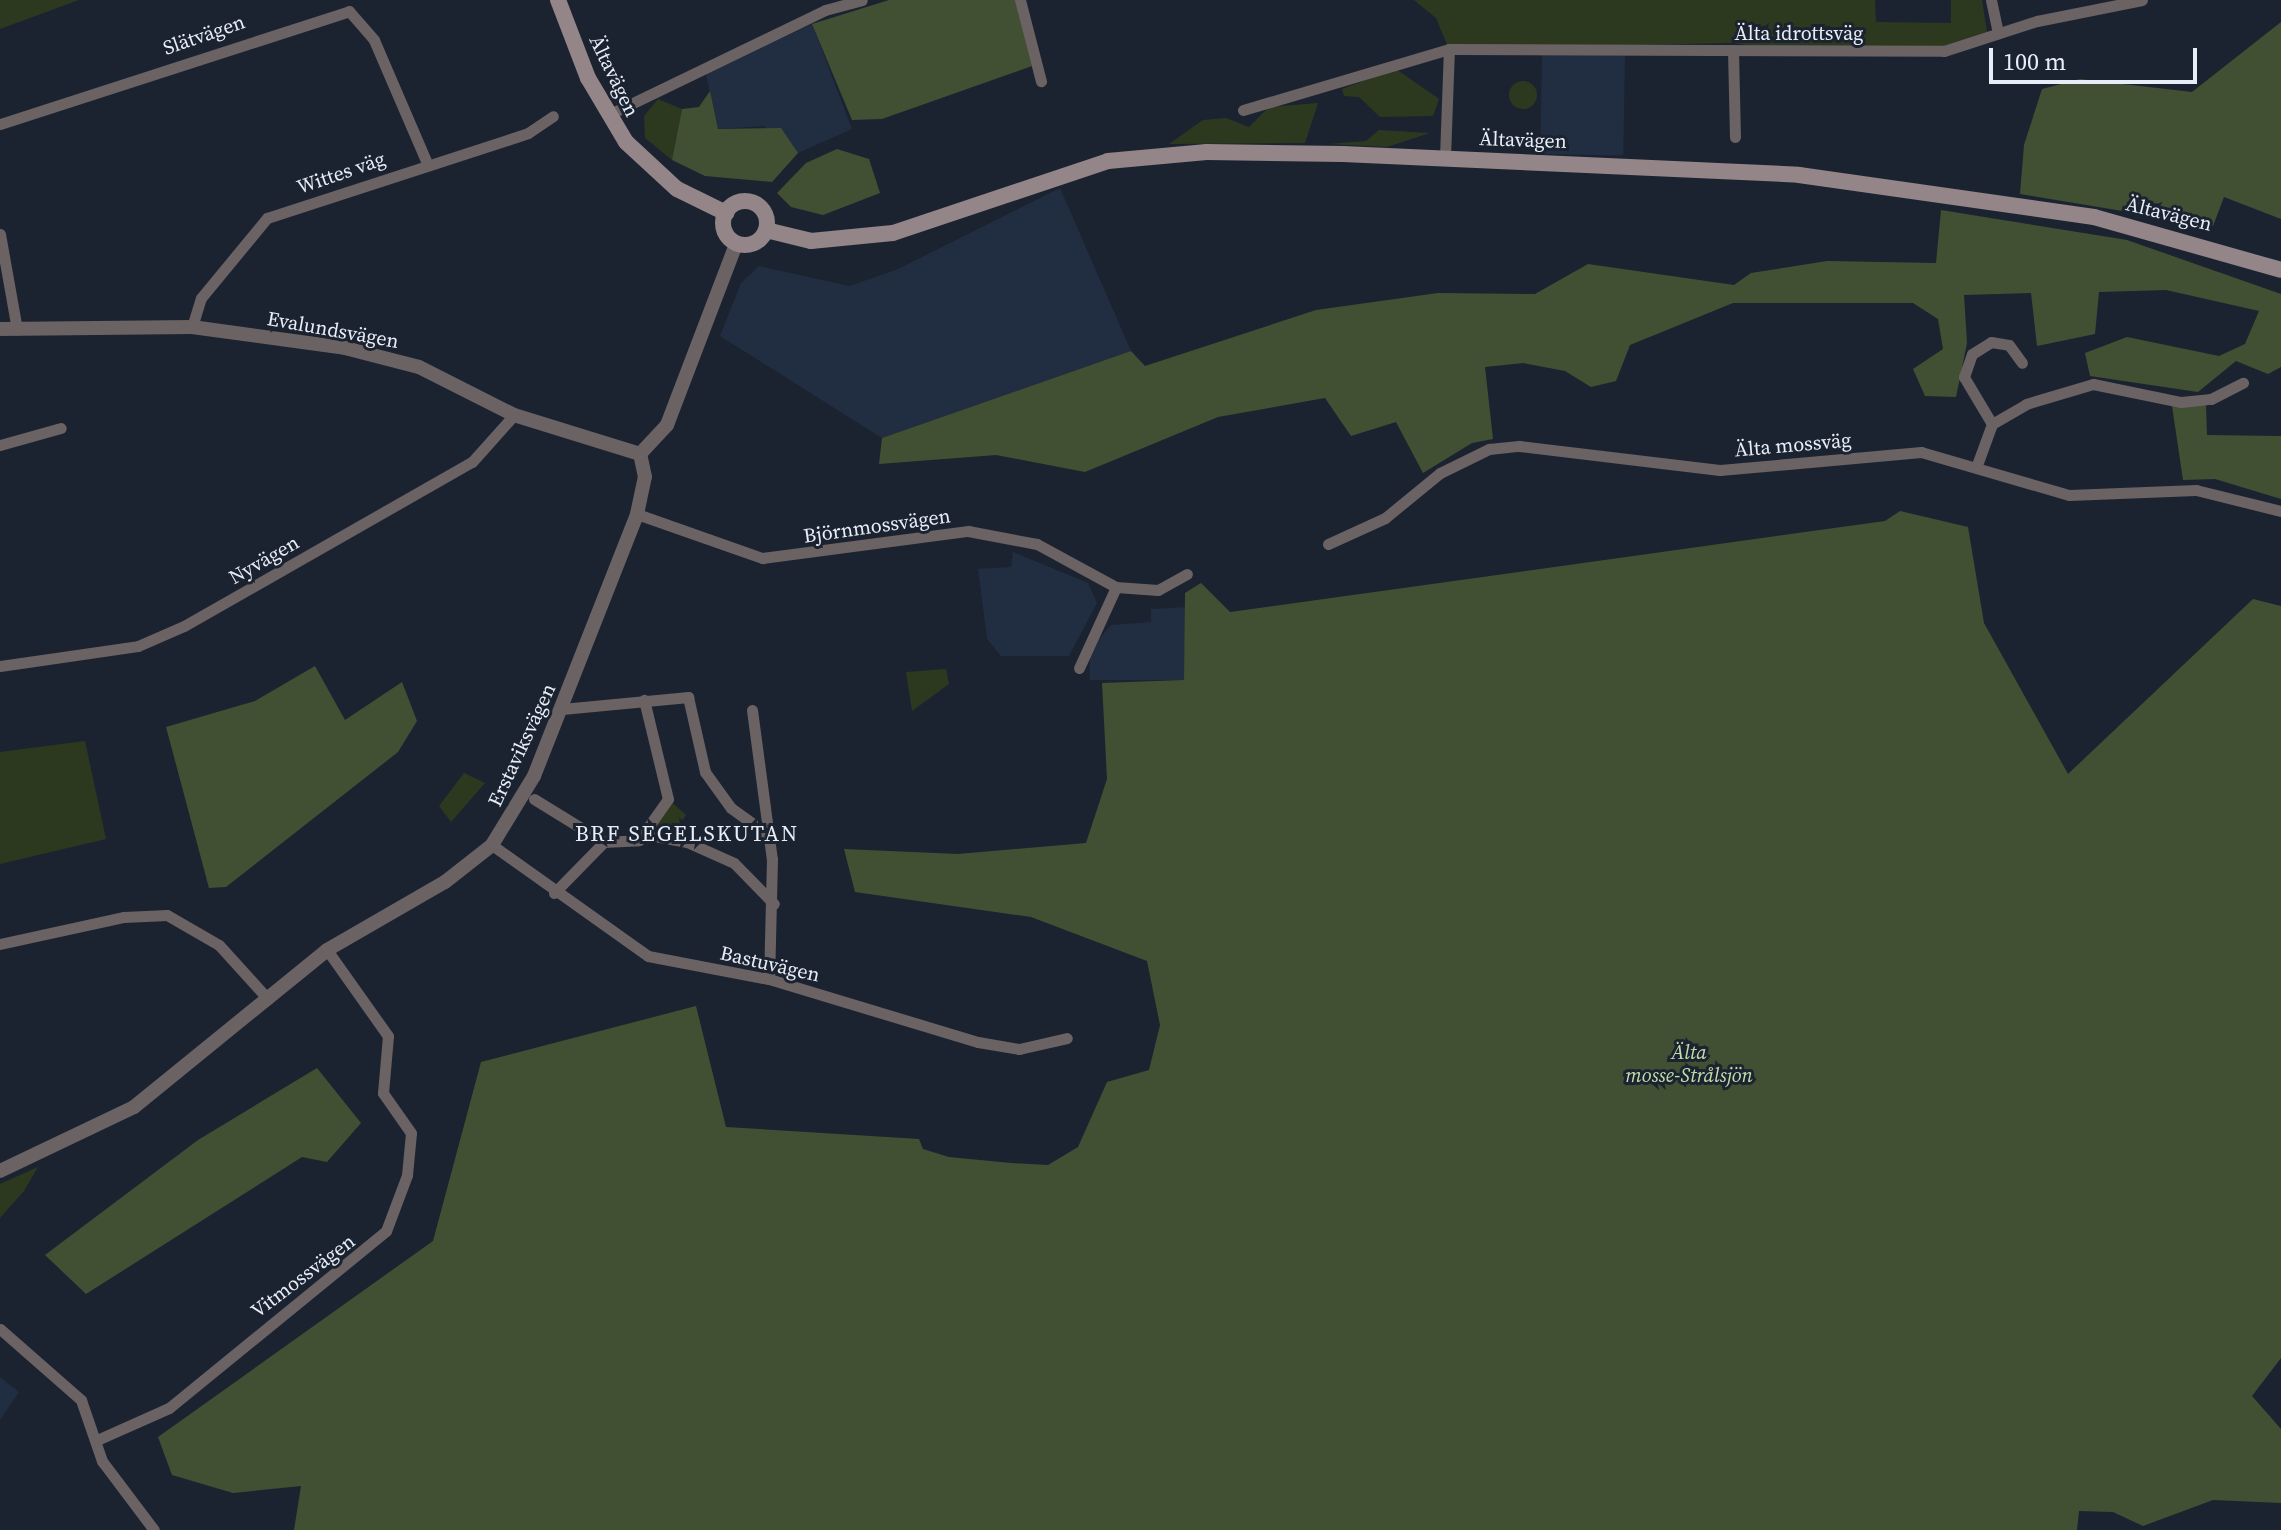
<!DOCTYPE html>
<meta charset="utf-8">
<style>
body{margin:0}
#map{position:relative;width:2281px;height:1530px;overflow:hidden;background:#1b2331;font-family:"Source Serif 4",serif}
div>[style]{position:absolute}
.built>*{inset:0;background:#212d40;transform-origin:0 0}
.green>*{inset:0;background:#2c391f}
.round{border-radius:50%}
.forest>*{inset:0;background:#415033}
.minor>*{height:11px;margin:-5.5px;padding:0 5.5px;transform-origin:5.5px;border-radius:5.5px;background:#6b6263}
.tertiary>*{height:14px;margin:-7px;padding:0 7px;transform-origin:7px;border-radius:7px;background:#6b6263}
.secondary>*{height:16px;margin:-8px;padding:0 8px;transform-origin:8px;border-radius:8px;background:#948588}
.secondary>.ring{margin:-8px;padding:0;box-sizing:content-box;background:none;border:16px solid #948588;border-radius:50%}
span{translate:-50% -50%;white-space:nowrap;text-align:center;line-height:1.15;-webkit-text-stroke:6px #1b2331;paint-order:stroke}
.street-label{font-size:20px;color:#e8eef7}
.park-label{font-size:20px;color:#c3dfa9;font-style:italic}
.neighbourhood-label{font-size:22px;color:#e8eef7;letter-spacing:2px}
.scale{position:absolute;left:1989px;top:48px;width:208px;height:36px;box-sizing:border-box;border:4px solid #e8eef7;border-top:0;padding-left:10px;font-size:24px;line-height:28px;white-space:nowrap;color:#e8eef7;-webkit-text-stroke:6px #1b2331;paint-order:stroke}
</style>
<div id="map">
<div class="built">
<i style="clip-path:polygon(812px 24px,852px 129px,798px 153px,764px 126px,718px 129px,706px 74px)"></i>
<i style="left:1542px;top:54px;width:83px;height:100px;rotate:1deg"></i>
<i style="clip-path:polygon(1060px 188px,1131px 351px,882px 438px,720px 336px,741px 283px,759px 266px,849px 286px,896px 270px)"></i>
<i style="clip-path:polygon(1013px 552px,1088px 583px,1097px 603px,1069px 656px,1001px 656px,987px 639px,978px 569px,1011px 567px)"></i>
<i style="clip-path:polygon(1186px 607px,1184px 680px,1090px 680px,1090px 650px,1111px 625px,1151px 622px,1151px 609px)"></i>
<i style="clip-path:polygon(0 1377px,19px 1392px,0 1420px)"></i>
</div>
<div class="green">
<i style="clip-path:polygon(0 0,79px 0,0 29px)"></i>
<i style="clip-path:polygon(1414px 0,1875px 0,1876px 22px,1951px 23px,1951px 0,1982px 0,1988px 38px,1956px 49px,1784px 50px,1732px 43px,1449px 49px,1436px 18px)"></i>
<i style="clip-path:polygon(1396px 69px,1439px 99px,1433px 116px,1380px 117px,1359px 97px,1344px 96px,1342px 89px)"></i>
<i class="round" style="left:1509px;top:81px;width:28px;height:28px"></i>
<i style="clip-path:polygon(658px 99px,682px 109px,672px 160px,645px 138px,644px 116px)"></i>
<i style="clip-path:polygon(1318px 103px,1305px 143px,1169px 144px,1203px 120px,1226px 118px,1249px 127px,1269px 107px)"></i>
<i style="clip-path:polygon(1379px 130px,1430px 133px,1387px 147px,1327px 144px,1366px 141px)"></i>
<i style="clip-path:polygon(946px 669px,949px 684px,912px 711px,906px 672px)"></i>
<i style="clip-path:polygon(85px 741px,106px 839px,0 864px,0 752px)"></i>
<i style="clip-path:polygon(464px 773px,485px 783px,451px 822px,439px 806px)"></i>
<i style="clip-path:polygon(668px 799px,686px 815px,674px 832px,643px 834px)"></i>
<i style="clip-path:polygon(38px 1167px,24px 1191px,0 1218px,0 1184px)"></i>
</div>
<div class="forest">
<i style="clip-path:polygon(889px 0,1015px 0,1032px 66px,882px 119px,852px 120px,812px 24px)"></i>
<i style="clip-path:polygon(2281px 22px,2281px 219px,2224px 197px,2213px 226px,2020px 194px,2024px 145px,2042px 89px,2080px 79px,2192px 92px)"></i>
<i style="clip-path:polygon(710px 91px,718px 129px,781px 128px,798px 153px,772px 182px,705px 176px,672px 160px,682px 109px,699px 107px)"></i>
<i style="clip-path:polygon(837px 149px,869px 159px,880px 193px,823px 215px,791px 207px,777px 193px,806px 163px)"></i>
<i style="clip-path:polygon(1941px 210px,2127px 240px,2281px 294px,2281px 367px,2268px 374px,2236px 361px,2198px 392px,2090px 376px,2085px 353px,2127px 337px,2219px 356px,2245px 344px,2259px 311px,2166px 290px,2099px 292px,2095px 334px,2037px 346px,2031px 293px,1964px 295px,1967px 343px,1956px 397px,1925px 396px,1913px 369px,1943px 349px,1938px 319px,1913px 303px,1733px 303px,1630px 345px,1616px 381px,1591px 387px,1565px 371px,1523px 363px,1485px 367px,1493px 439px,1472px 443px,1423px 473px,1396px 422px,1351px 436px,1325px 398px,1218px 417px,1085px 472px,996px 455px,879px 464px,882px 438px,1131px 351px,1145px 366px,1316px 310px,1438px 293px,1535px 294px,1588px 264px,1734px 285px,1751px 273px,1827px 261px,1936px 263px)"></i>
<i style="clip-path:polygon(2206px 405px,2207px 435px,2281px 436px,2281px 499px,2215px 479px,2183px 480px,2172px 406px)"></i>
<i style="clip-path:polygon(1900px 511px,1968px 527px,1984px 623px,2068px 774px,2253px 599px,2281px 606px,2281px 1358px,2252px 1396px,2281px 1429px,2281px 1503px,2213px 1500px,2143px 1526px,2113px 1512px,2079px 1511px,2077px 1530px,294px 1530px,301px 1486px,233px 1493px,172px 1475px,158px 1437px,433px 1241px,481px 1062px,696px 1006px,726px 1127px,919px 1139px,923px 1149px,949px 1157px,1011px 1163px,1048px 1165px,1078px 1147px,1107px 1082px,1149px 1070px,1160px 1025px,1147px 961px,1031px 917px,855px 892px,844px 849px,958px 854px,1086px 843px,1107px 779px,1102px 683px,1184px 680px,1185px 593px,1201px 583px,1230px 612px,1885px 521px)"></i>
<i style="clip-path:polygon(315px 666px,345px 720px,402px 682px,417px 721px,398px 752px,226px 887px,209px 888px,166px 727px,255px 701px)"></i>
<i style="clip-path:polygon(317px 1068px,361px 1123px,327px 1162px,302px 1157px,86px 1294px,45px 1255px,198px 1140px)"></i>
</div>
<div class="minor">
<i style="left:1020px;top:0;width:84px;rotate:75.5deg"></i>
<i style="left:1991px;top:0;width:34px;rotate:78deg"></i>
<i style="left:1733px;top:50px;width:87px;rotate:88.7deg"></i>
<i style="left:1243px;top:110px;width:215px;rotate:-16.5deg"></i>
<i style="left:608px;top:115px;width:241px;rotate:-25.8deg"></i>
<i style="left:825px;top:10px;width:38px;rotate:-15deg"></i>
<i style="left:0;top:124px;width:367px;rotate:-17.9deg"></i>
<i style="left:349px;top:11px;width:38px;rotate:49deg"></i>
<i style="left:374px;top:40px;width:134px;rotate:66.7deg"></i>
<i style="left:1445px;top:157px;width:108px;rotate:-87.9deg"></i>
<i style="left:1449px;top:49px;width:495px;rotate:0.2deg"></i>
<i style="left:1944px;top:51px;width:98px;rotate:-17.9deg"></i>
<i style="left:2037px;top:21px;width:107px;rotate:-11.3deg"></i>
<i style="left:0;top:234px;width:97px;rotate:79.9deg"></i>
<i style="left:192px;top:327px;width:30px;rotate:-73deg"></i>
<i style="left:201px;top:298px;width:104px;rotate:-50.5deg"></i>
<i style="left:267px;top:218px;width:274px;rotate:-18deg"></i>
<i style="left:528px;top:133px;width:30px;rotate:-34deg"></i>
<i style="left:1992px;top:424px;width:55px;rotate:-120.8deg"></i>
<i style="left:1964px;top:377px;width:24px;rotate:-71deg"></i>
<i style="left:1972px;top:354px;width:22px;rotate:-32deg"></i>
<i style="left:1991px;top:342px;width:18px;rotate:9deg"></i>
<i style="left:2009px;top:345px;width:22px;rotate:54deg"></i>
<i style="left:0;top:445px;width:63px;rotate:-15.6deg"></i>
<i style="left:1977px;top:465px;width:44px;rotate:-69.9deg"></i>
<i style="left:1992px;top:424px;width:39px;rotate:-30deg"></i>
<i style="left:2026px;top:404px;width:70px;rotate:-16.6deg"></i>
<i style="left:2093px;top:384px;width:90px;rotate:11.6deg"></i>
<i style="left:2181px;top:402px;width:30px;rotate:-6deg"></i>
<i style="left:2211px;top:399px;width:36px;rotate:-27deg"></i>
<i style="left:637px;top:514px;width:133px;rotate:19.4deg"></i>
<i style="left:762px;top:558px;width:208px;rotate:-7.5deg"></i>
<i style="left:968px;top:531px;width:70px;rotate:10.7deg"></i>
<i style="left:1037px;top:544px;width:90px;rotate:28.6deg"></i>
<i style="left:1116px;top:587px;width:42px;rotate:4.1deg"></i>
<i style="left:1158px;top:590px;width:33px;rotate:-29deg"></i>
<i style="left:1328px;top:544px;width:63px;rotate:-24.5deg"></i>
<i style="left:1385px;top:518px;width:71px;rotate:-39.3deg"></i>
<i style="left:1440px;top:473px;width:55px;rotate:-26.1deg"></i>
<i style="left:1489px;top:449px;width:30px;rotate:-6deg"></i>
<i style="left:1519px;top:446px;width:202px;rotate:6.8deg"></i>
<i style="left:1720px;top:470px;width:202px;rotate:-5.1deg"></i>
<i style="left:1921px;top:452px;width:154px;rotate:16.2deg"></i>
<i style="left:2069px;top:495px;width:127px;rotate:-2.3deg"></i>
<i style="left:2196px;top:490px;width:88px;rotate:13.9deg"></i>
<i style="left:0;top:666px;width:139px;rotate:-8.2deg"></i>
<i style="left:138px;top:646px;width:50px;rotate:-23.5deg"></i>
<i style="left:184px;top:626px;width:331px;rotate:-29.7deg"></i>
<i style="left:472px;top:462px;width:63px;rotate:-48.2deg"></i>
<i style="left:1079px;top:668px;width:89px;rotate:-65.4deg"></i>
<i style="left:562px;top:709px;width:127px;rotate:-5.4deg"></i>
<i style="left:688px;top:697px;width:77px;rotate:77.2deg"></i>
<i style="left:705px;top:772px;width:44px;rotate:54.2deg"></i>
<i style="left:731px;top:808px;width:48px;rotate:35.7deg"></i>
<i style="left:752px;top:710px;width:150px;rotate:82.4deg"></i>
<i style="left:772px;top:859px;width:120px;rotate:91.4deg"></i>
<i style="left:534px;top:799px;width:82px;rotate:31.6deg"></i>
<i style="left:604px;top:842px;width:35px;rotate:-3deg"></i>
<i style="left:639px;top:840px;width:50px;rotate:-54.7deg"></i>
<i style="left:668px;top:799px;width:102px;rotate:-103.6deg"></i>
<i style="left:643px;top:834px;width:45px;rotate:10.3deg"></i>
<i style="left:687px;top:842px;width:51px;rotate:24.1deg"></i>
<i style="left:734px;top:863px;width:57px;rotate:45.7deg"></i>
<i style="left:492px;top:845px;width:191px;rotate:35.4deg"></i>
<i style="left:648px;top:956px;width:123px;rotate:10.8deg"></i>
<i style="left:769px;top:979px;width:218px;rotate:16.8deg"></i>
<i style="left:978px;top:1042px;width:42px;rotate:9.7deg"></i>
<i style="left:1019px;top:1049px;width:49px;rotate:-12.9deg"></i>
<i style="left:554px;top:893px;width:71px;rotate:-45.6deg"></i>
<i style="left:0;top:944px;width:127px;rotate:-12.3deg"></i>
<i style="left:124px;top:917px;width:43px;rotate:-2.7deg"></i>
<i style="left:167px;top:915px;width:60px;rotate:30deg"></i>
<i style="left:219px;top:945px;width:73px;rotate:47.8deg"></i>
<i style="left:0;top:1329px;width:108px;rotate:41.2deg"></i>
<i style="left:81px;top:1400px;width:65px;rotate:71deg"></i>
<i style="left:102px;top:1461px;width:86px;rotate:53deg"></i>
<i style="left:97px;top:1440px;width:79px;rotate:-24deg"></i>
<i style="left:169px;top:1408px;width:280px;rotate:-39.2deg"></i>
<i style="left:386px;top:1231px;width:60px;rotate:-69.4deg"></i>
<i style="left:407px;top:1175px;width:42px;rotate:-84.6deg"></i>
<i style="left:411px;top:1133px;width:49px;rotate:-125deg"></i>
<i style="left:383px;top:1093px;width:57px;rotate:-85deg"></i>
<i style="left:388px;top:1036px;width:105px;rotate:-125.3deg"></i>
</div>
<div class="tertiary">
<i style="left:0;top:329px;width:192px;rotate:-0.6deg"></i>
<i style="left:192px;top:327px;width:154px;rotate:7.8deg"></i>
<i style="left:345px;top:348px;width:76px;rotate:14.4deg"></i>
<i style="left:419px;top:367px;width:106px;rotate:26.8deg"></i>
<i style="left:514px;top:415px;width:132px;rotate:17.2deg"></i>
<i style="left:640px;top:454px;width:40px;rotate:-47deg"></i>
<i style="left:667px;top:425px;width:194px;rotate:-69.1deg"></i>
<i style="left:0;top:1171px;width:148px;rotate:-25.5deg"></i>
<i style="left:134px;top:1107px;width:249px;rotate:-39.1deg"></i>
<i style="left:327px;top:950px;width:136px;rotate:-30deg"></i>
<i style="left:445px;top:882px;width:60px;rotate:-38.2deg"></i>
<i style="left:492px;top:845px;width:81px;rotate:-58.7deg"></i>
<i style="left:534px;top:776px;width:282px;rotate:-68.5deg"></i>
<i style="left:637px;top:514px;width:38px;rotate:-78deg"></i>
<i style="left:645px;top:477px;width:24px;rotate:-102deg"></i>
</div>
<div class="secondary">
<i style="left:558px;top:0;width:84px;rotate:69deg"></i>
<i style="left:588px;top:78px;width:74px;rotate:59.3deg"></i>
<i style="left:626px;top:142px;width:69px;rotate:42.7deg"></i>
<i style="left:677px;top:189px;width:55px;rotate:26.1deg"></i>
<i class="ring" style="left:723px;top:201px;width:28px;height:28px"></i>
<i style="left:766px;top:230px;width:46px;rotate:13.7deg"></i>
<i style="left:811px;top:241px;width:82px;rotate:-5.6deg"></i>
<i style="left:893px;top:233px;width:227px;rotate:-18.5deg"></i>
<i style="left:1108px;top:161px;width:99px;rotate:-5.2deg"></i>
<i style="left:1207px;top:152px;width:136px;rotate:0.8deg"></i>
<i style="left:1343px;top:154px;width:456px;rotate:2.6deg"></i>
<i style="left:1799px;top:175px;width:298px;rotate:8.1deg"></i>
<i style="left:2094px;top:217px;width:194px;rotate:15.8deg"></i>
</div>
<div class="street-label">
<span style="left:1799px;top:33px">Älta idrottsväg</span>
<span style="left:204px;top:35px;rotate:-19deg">Slätvägen</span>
<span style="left:614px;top:76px;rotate:64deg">Ältavägen</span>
<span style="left:1523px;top:140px;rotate:2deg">Ältavägen</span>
<span style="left:341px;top:173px;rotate:-19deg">Wittes väg</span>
<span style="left:2169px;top:214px;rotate:14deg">Ältavägen</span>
<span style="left:333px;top:330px;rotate:10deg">Evalundsvägen</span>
<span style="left:1793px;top:445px;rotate:-5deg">Älta mossväg</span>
<span style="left:877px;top:526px;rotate:-8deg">Björnmossvägen</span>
<span style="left:264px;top:560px;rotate:-30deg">Nyvägen</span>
<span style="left:522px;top:745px;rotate:-65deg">Erstaviksvägen</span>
<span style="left:770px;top:964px;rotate:13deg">Bastuvägen</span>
<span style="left:303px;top:1276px;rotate:-37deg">Vitmossvägen</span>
</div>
<div class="park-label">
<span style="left:1689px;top:1064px">Älta<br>mosse-Strålsjön</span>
</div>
<div class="neighbourhood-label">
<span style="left:687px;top:834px">BRF SEGELSKUTAN</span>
</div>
<div class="scale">100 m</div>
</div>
